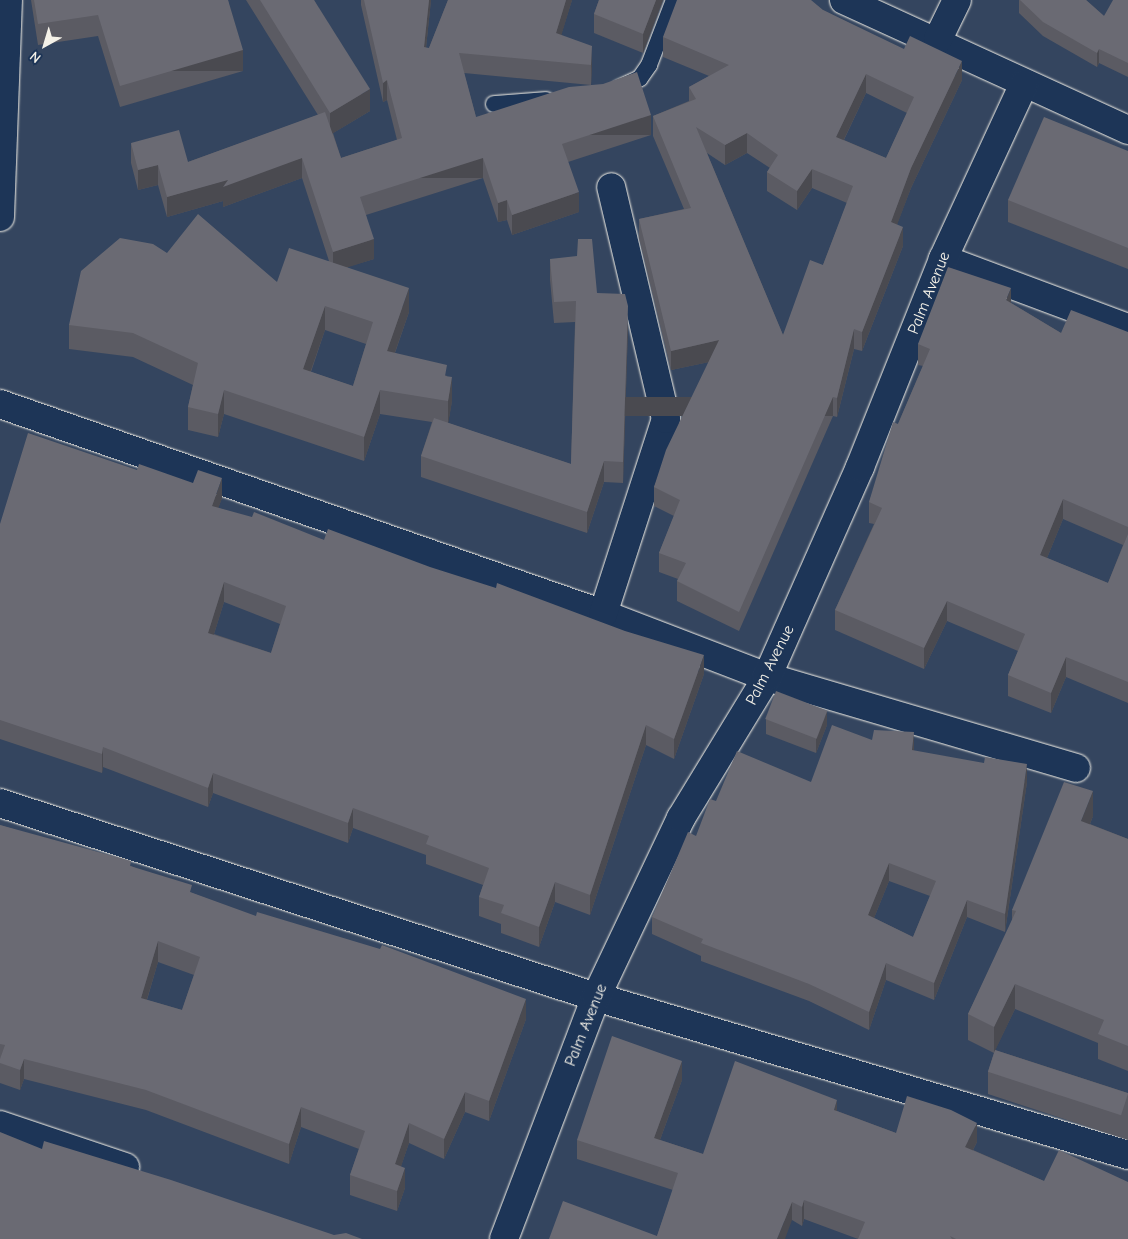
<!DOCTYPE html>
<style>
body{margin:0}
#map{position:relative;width:1128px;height:1239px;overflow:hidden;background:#34455f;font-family:"Comic Neue",sans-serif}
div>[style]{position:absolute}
.roads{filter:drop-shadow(0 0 1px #f4f1e8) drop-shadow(0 0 1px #f4f1e8)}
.service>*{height:16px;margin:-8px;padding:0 8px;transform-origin:8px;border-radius:8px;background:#1d3557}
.minor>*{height:28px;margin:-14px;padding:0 14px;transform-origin:14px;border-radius:14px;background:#1d3557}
.tertiary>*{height:28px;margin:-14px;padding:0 14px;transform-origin:14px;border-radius:14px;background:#1d3557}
.wall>*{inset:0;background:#5b5b63}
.shaded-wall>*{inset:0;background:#4a4a50;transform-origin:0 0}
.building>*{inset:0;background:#6a6a73;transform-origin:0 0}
span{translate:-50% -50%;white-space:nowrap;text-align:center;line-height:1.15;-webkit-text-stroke:4px #1d3557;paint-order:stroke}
.street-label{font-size:16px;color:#f4f1e8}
.north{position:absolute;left:20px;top:20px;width:50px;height:50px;-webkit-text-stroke:4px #1d3557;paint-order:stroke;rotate:219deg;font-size:14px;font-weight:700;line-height:20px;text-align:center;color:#f4f1e8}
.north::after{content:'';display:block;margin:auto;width:18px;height:22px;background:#f4f1e8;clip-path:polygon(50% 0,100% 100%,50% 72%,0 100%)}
</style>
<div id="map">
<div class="roads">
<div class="service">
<i style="left:619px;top:88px;width:23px;rotate:-25deg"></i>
<i style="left:640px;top:78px;width:16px;rotate:-55deg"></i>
<i style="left:649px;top:65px;width:70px;rotate:-69deg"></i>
<i style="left:494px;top:104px;width:52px;rotate:-4.4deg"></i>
</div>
<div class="minor">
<i style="left:943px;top:259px;width:197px;rotate:20.5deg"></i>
<i style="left:0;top:404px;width:639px;rotate:19.2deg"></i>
<i style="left:603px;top:614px;width:176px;rotate:21deg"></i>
<i style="left:767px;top:677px;width:322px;rotate:16.4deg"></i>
<i style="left:603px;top:614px;width:205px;rotate:-72.1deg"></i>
<i style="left:666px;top:419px;width:238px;rotate:-103.3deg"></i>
<i style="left:0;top:1125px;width:132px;rotate:18.6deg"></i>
</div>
<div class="tertiary">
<i style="left:844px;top:0;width:312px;rotate:24.6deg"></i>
<i style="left:938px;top:39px;width:43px;rotate:-64deg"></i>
<i style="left:0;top:217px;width:217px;rotate:-87.9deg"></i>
<i style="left:0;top:803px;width:627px;rotate:18.03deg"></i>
<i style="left:596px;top:997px;width:555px;rotate:16.54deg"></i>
<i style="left:504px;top:1239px;width:259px;rotate:-69.2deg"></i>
<i style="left:596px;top:997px;width:198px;rotate:-64.6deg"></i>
<i style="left:681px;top:818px;width:165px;rotate:-58.6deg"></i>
<i style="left:767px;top:677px;width:230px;rotate:-66.1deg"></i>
<i style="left:860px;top:467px;width:224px;rotate:-68.2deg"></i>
<i style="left:943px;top:259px;width:193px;rotate:-65.2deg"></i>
</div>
</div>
<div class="wall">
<i style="clip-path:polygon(31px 0,228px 0,243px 71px,120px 107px,98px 36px,38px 45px)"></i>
<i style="clip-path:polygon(evenodd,246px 0,314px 0,370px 111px,333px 133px,341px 158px,397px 140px,387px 100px,383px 102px,361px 5px,361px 0,431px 0,426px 48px,429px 48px,448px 0,572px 0,561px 35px,592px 66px,591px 85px,464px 73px,476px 117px,651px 135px,568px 162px,579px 212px,512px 235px,507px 220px,498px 222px,483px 178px,366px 215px,374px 259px,347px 267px,409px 312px,395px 353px,447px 376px,452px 401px,448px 423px,571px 464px,575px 322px,554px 323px,550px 280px,550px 259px,597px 293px,628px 327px,623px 483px,604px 482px,587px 533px,421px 477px,421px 456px,432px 422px,380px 414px,364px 461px,224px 414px,218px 437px,188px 430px,188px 407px,193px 385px,133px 357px,69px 349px,69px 325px,167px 253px,277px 282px,329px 261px,302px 178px,223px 207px,223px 201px,167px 217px,158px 185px,138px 190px,131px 163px,131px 143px,188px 162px,318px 115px,246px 0,325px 330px,366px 344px,353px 386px,311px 372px,325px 330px)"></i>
<i style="clip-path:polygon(599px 0,663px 0,643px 53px,594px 33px,594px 14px)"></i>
<i style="clip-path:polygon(1019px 0,1086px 0,1104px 16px,1128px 0,1128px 77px,1099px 63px,1097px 67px,1043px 36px,1019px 13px)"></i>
<i style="clip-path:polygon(evenodd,823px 10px,962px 80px,911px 188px,897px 224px,903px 246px,862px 351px,854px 349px,837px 417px,833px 416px,739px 631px,677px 601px,677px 581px,678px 579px,659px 572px,659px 553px,674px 516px,654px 506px,654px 487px,709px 362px,671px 370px,639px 238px,639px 219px,684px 209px,653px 136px,653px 116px,689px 101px,689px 87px,709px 76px,663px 57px,663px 37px,823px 10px,866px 93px,907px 113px,886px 158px,844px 140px,866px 93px,823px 10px,707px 153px,725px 165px,747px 153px,770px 168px,767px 172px,767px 191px,797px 210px,812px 188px,847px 203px,823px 265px,783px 335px,707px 153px)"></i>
<i style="clip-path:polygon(1128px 151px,1128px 269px,1008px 222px,1008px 200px)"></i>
<i style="clip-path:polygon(evenodd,1011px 303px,1061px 333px,1128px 332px,1128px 703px,1066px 677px,1051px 713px,1008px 696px,1008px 675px,1018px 651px,947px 621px,924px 669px,835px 630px,835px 610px,874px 524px,869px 523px,869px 502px,898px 424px,923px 366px,918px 365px,918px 344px,1011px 303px,1063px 519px,1123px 545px,1108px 583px,1047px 558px,1063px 519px)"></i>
<i style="clip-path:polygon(evenodd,137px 470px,222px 498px,218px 508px,324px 540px,704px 674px,674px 759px,646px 745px,590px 915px,555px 902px,539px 947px,501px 933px,501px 924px,479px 916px,479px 897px,483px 885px,426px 864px,426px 855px,353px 828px,348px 843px,213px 793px,208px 807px,103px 767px,102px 773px,0 739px,0 524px,137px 470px,224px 602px,280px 624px,271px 653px,214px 634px,224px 602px)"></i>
<i style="clip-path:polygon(766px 719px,827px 725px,816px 753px,766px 734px)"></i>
<i style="clip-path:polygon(evenodd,872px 740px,1027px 782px,1005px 932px,967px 917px,934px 1000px,886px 980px,869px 1030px,809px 1001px,701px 961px,701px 956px,652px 934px,652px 917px,716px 801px,811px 782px,872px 740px,889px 881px,930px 896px,913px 937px,874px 918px,889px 881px)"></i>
<i style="clip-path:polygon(1093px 816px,1090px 824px,1128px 839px,1128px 1071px,1098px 1059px,1098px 1043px,1015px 1009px,995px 1050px,1128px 1093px,1128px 1140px,988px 1094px,988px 1072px,994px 1053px,968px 1040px,968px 1014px,1012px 922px,1012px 910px)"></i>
<i style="clip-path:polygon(evenodd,0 825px,131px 866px,192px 893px,526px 1019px,489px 1121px,465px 1112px,444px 1159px,409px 1143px,401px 1166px,405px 1188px,397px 1211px,350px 1195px,350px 1175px,359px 1149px,301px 1127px,289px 1164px,146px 1110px,24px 1079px,20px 1090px,0 1083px,0 825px,158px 962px,194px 975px,182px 1010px,147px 1000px,158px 962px)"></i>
<i style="clip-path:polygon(682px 1080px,660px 1140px,703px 1154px,837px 1111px,896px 1133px,977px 1142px,973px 1150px,1044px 1181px,1128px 1239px,858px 1239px,804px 1219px,802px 1226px,792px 1220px,657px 1236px,673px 1190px,577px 1159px,577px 1140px)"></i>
</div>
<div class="shaded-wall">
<i style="clip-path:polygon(429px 0,431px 0,424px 67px,424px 47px)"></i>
<i style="clip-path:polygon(566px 0,572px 0,556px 53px,556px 33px)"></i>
<i style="clip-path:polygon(656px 0,663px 0,643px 53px,643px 34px)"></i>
<i style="clip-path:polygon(592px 46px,592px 66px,591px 85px,591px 65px)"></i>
<i style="clip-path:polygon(1099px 49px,1099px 63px,1097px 67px,1097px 53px)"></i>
<i style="left:243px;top:50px;width:21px;height:128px;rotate:90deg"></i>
<i style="clip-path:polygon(962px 61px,962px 80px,911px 188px,891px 241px,891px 222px,911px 168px)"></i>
<i style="clip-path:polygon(866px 74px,866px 93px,836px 156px,836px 137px)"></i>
<i style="clip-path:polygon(387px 80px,387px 100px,383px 102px,383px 83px)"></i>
<i style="clip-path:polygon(370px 89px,370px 111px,330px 135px,330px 113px)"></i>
<i style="left:651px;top:115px;width:20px;height:94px;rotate:90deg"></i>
<i style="clip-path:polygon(747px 133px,747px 153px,725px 165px,725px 145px)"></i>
<i style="clip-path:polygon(302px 158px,302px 178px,223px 207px,223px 201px,167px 217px,167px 197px)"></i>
<i style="left:483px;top:158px;width:20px;height:129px;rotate:90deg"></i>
<i style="clip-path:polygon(158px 165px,158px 185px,138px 190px,138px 170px)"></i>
<i style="clip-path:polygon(812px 169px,812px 188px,797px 210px,797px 191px)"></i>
<i style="clip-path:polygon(579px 192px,579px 212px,512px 235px,512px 215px)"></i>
<i style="clip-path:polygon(507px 200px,507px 220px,498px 222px,498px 203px)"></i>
<i style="clip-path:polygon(903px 227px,903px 246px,862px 351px,862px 332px)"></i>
<i style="clip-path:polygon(374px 239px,374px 259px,333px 272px,333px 252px)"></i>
<i style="clip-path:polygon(409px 288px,409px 312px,387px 375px,387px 351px)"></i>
<i style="clip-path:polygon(1011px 288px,1011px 308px,1006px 300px)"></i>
<i style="clip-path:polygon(325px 306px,325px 330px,303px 393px,303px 369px)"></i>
<i style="clip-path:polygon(628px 306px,628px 327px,623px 483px,623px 462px)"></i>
<i style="clip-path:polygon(854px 329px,854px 349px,837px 417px,837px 398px)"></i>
<i style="clip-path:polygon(719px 340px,719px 360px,671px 370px,671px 351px)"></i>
<i style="clip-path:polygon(452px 377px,452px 401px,448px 425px,448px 401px)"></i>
<i style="clip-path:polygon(224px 390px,224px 414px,218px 437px,218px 414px)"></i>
<i style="clip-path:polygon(380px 390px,380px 414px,364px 461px,364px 437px)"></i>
<i style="left:833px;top:397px;width:19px;height:235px;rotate:90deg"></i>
<i style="clip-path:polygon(604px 461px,604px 482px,587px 533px,587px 512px)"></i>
<i style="clip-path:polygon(222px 478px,222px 498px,212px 526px,212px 506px)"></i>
<i style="clip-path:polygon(1063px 499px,1063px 519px,1040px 575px,1040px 555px)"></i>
<i style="clip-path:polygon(224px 582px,224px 602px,208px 653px,208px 633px)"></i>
<i style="clip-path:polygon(947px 601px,947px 621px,924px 669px,924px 648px)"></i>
<i style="clip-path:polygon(704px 655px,704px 674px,674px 759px,674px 739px)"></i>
<i style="clip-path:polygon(1066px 657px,1066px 677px,1051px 713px,1051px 693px)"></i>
<i style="clip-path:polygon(827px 711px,827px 725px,816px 753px,816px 738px)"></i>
<i style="clip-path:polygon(646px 725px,646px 745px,590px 915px,590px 895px)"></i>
<i style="clip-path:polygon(914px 732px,914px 749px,912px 768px,912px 750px)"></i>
<i style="clip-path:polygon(103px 747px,103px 767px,102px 773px,102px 754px)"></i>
<i style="clip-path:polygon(1027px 764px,1027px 782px,1005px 932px,1005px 914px)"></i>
<i style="clip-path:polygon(213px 773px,213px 793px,208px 807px,208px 788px)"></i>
<i style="clip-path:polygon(1093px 791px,1093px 816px,1081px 846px,1081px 821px)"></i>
<i style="clip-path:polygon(353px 808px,353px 828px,348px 843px,348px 823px)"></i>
<i style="clip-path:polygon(889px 863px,889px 881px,868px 933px,868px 915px)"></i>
<i style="clip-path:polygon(555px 882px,555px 902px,539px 947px,539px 927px)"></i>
<i style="clip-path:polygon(967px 900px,967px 917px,934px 1000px,934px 983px)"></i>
<i style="clip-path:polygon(158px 941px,158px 962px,141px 1019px,141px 998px)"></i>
<i style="clip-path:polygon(886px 963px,886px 980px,869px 1030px,869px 1012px)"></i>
<i style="clip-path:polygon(1015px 984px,1015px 1009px,994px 1053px,994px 1027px)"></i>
<i style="clip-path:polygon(526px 999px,526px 1019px,489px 1121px,489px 1101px)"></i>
<i style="clip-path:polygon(24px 1059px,24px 1079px,20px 1090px,20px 1070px)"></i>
<i style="clip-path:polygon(682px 1061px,682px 1080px,654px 1156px,654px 1138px)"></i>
<i style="clip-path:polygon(465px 1092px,465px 1112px,444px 1159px,444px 1139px)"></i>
<i style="clip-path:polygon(837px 1100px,837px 1119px,834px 1110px)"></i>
<i style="clip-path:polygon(301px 1107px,301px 1127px,289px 1164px,289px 1144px)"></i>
<i style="clip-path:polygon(409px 1123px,409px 1143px,395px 1184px,395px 1164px)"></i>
<i style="clip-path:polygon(977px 1123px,977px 1142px,965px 1165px,965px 1147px)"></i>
<i style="clip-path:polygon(405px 1168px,405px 1188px,397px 1211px,397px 1191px)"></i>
<i style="clip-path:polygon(804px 1200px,804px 1219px,802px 1226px,802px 1207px)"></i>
<i style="clip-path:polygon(792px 1202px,792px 1220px,785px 1239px,777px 1239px)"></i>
</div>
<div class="building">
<i style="clip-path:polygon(34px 0,228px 0,243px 50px,120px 86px,98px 15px,38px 24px)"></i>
<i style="clip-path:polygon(260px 0,314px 0,370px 89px,330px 113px)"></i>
<i style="clip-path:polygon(364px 0,429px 0,424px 47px,429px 48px,448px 0,566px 0,556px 33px,592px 46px,591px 65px,459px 53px,476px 117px,569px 87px,603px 84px,637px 72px,651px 115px,562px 144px,579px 192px,512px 215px,507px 200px,498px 203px,483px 158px,360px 197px,374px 239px,333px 252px,302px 158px,223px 187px,228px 180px,167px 197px,158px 165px,138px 170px,131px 143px,179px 130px,188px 162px,325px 112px,341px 158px,402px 138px,387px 80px,383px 83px)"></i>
<i style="clip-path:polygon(599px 0,656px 0,643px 34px,594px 14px)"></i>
<i style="clip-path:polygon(evenodd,677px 0,811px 0,823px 10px,904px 49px,910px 36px,962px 61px,911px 168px,891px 222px,903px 227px,862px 332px,854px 329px,837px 398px,833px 397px,739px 612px,677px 581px,686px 563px,659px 553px,680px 500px,654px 487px,666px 450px,719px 340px,671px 351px,639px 219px,691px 208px,653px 116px,696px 99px,689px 87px,729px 65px,663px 37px,677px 0,866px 74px,914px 97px,886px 158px,836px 137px,866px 74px,677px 0,696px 127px,725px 145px,747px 133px,778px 155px,767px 172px,797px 191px,812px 169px,853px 186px,823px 265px,810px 260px,783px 335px,696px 127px)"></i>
<i style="clip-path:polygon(1020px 0,1086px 0,1104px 16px,1113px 0,1128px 0,1128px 63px,1099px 49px,1097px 53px,1043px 22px)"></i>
<i style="clip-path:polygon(1044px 117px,1128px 151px,1128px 248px,1008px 200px)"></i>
<i style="clip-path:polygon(evenodd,198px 214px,277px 282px,289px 248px,409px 288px,387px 351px,447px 365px,445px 376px,452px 377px,448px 401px,380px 390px,364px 437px,224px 390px,218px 414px,188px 407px,198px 363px,133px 333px,69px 325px,81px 271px,120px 238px,153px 244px,167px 253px,198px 214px,325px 306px,373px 322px,353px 386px,303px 369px,325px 306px)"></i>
<i style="clip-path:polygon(578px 239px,592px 239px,597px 293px,625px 294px,628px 306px,623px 462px,604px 461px,587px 512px,421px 456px,434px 418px,571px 464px,576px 301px,554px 302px,550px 259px,577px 256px)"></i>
<i style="clip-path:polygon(948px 267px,1011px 288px,1006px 300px,1061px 333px,1071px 310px,1128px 332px,1128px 527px,1063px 499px,1040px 555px,1108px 583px,1128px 534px,1128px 682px,1066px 657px,1051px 693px,1008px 675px,1025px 634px,947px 601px,924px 648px,835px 610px,882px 508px,869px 502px,893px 422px,898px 424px,930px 349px,918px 344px)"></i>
<i style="clip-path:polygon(evenodd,28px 433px,137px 470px,139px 464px,193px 483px,198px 470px,222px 478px,212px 506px,252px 517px,254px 512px,324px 540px,328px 529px,430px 567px,496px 588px,497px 583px,625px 631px,704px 655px,674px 739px,646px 725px,590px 895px,555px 882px,539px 927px,501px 913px,504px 905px,479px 897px,489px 868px,426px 844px,429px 836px,353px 808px,348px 823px,213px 773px,208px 788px,103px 747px,102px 754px,0 720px,0 524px,28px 433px,224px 582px,286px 606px,271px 653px,208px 633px,224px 582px)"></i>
<i style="left:776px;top:691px;width:55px;height:30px;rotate:21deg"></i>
<i style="clip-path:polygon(evenodd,832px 725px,872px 740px,874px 730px,914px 732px,912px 750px,984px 763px,985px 757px,1027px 764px,1005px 914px,967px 900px,934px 983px,886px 963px,869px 1012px,809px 984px,701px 943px,703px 939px,652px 917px,688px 832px,696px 836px,710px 799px,716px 801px,737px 751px,811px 782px,832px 725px,889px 863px,936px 881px,913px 937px,868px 915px,889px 863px)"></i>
<i style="clip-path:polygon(1064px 782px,1093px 791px,1081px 821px,1128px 839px,1128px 1046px,1098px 1034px,1104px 1020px,1015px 984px,994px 1027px,968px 1014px,1016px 911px,1012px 910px)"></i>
<i style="clip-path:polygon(evenodd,0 825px,131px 861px,130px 866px,192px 885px,190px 892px,256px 916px,257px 912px,380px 949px,382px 945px,526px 999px,489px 1101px,465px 1092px,444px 1139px,409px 1123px,395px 1164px,405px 1168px,397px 1191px,350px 1175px,365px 1131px,301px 1107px,289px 1144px,146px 1090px,24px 1059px,20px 1070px,0 1063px,0 1059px,5px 1045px,0 1044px,0 825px,158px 941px,200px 957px,182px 1010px,141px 998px,158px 941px)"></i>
<i style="clip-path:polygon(612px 1036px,682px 1061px,654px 1138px,703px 1154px,735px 1061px,837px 1100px,834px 1110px,896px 1133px,907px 1096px,951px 1110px,977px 1123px,965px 1147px,1044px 1181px,1059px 1150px,1128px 1182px,1128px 1239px,956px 1239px,950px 1236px,952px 1239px,858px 1239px,865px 1222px,804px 1200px,802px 1207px,792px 1202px,777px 1239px,549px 1239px,563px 1201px,657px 1236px,678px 1173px,577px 1140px)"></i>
<i style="left:995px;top:1050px;width:140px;height:23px;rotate:18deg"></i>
<i style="clip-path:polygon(0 1132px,42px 1149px,44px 1141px,171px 1180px,334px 1235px,346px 1233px,362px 1239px,0 1239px)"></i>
</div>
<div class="street-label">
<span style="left:929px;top:293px;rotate:-68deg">Palm Avenue</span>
<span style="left:770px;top:665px;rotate:-63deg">Palm Avenue</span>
<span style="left:586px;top:1025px;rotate:-68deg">Palm Avenue</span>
</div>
<div class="north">N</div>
</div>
